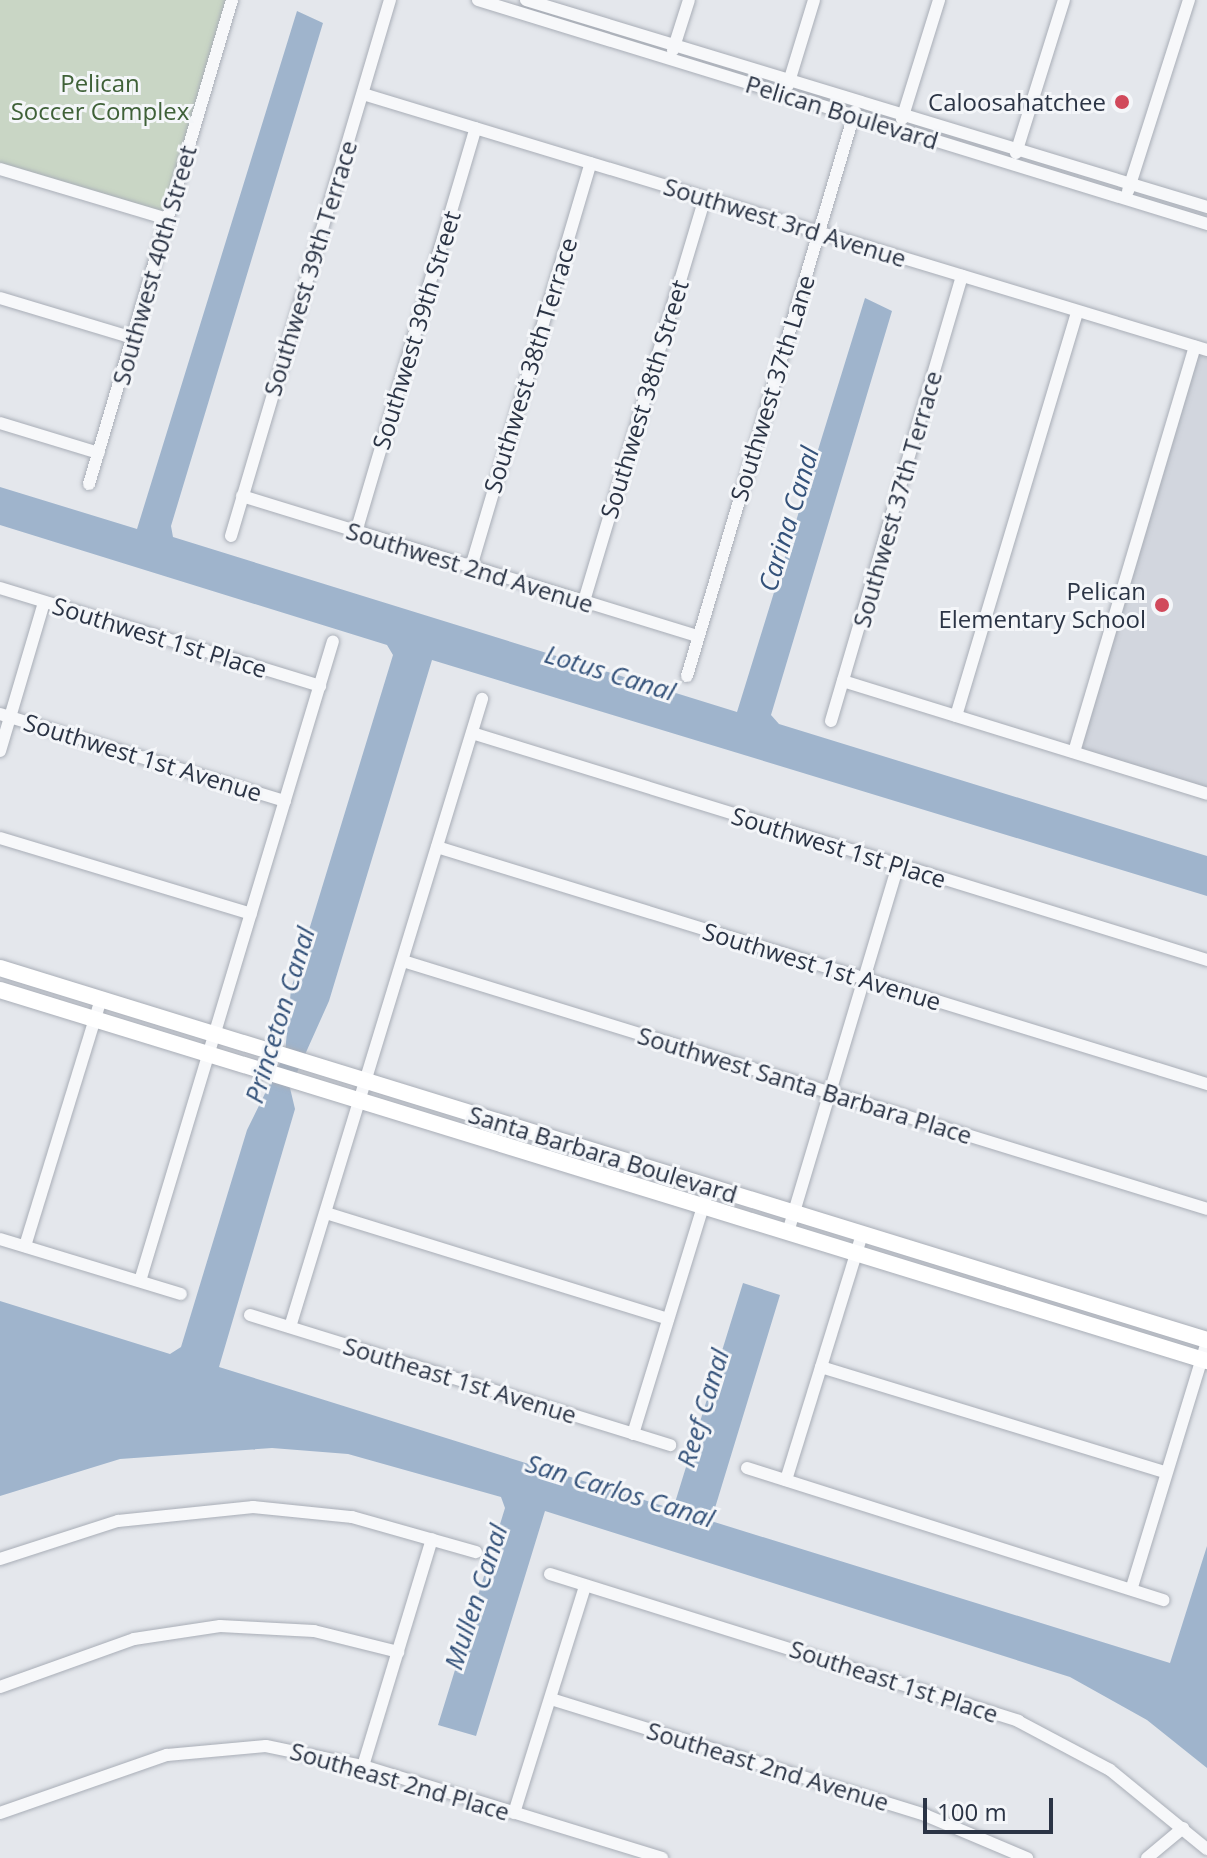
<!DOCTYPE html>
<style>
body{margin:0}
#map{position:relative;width:1207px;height:1858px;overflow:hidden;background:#e4e7ec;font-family:"Open Sans",sans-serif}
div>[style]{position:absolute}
.built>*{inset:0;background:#d2d6de}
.green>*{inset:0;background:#c9d6c5}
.water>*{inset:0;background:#9fb4cc}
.roads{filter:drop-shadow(0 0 2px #a9aeb7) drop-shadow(0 0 2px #a9aeb7)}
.minor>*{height:12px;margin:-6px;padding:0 6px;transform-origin:6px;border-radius:6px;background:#f7f8fa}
.major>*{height:16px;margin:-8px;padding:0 8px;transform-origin:8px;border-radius:8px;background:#fff}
.dots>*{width:22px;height:22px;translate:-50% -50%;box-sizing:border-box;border:4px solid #f4f6f9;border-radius:50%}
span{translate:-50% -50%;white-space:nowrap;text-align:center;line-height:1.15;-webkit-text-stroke:6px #f4f6f9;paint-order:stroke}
.park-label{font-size:24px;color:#3f6138}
.poi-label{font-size:24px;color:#2b3445}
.right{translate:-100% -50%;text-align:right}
.street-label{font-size:24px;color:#2b3445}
.water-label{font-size:26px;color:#34527a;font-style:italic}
.scale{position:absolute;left:923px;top:1798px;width:130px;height:36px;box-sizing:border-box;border:4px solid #2b3445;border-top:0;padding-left:10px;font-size:24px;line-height:28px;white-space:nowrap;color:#2b3445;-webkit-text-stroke:6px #f4f6f9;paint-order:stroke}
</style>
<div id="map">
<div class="built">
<i style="clip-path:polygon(1195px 347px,1207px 350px,1207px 793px,1074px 752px)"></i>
</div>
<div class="green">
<i style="clip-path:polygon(0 0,232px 0,168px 219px,0 169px)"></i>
</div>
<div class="water">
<i style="clip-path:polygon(297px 11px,323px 23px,171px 526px,173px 537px,737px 712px,865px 298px,892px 311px,771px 715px,779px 724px,1207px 856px,1207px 896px,432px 660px,329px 1001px,290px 1088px,295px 1109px,219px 1367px,673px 1509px,743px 1283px,780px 1295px,711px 1521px,1170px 1663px,1207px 1546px,1207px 1768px,1147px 1720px,1070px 1677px,545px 1511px,476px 1736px,438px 1725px,505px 1508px,501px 1497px,348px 1454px,272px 1448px,120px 1459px,0 1496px,0 1301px,170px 1354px,181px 1347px,247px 1130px,285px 1053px,291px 989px,393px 655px,387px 645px,0 525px,0 487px,137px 529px)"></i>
</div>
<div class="roads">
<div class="minor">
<i style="left:478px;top:0;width:763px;rotate:17.08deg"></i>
<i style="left:526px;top:0;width:712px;rotate:16.91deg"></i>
<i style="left:673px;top:50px;width:52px;rotate:-72.3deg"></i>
<i style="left:788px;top:85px;width:89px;rotate:-73deg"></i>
<i style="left:363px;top:94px;width:882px;rotate:16.87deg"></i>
<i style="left:902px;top:119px;width:125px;rotate:-72.7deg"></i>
<i style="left:1016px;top:153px;width:160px;rotate:-72.6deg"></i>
<i style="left:0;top:169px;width:175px;rotate:16.6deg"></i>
<i style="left:1128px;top:191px;width:201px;rotate:-72.3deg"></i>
<i style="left:0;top:298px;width:139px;rotate:16.7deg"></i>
<i style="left:0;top:423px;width:103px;rotate:16.9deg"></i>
<i style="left:89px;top:484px;width:505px;rotate:-73.54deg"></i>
<i style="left:242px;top:496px;width:477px;rotate:17.1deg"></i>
<i style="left:356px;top:532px;width:421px;rotate:-73.5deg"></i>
<i style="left:231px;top:536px;width:559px;rotate:-73.48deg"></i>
<i style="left:471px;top:567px;width:421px;rotate:-73.5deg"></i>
<i style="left:0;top:588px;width:335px;rotate:17deg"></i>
<i style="left:584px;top:601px;width:421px;rotate:-73.3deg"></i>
<i style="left:687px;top:676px;width:589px;rotate:-73.44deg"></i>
<i style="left:843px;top:681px;width:381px;rotate:17.2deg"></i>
<i style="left:0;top:714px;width:298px;rotate:17deg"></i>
<i style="left:956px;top:716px;width:422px;rotate:-73.3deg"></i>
<i style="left:831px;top:721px;width:464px;rotate:-73.6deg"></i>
<i style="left:472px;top:733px;width:769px;rotate:17.16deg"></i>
<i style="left:0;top:751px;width:155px;rotate:-73.5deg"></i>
<i style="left:1074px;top:752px;width:423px;rotate:-73.4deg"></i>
<i style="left:0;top:838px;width:262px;rotate:16.8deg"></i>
<i style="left:437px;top:847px;width:806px;rotate:17.11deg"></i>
<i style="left:403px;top:961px;width:841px;rotate:17.14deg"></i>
<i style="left:326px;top:1213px;width:358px;rotate:17.2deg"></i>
<i style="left:788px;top:1232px;width:383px;rotate:-73.3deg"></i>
<i style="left:0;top:1239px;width:189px;rotate:16.9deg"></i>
<i style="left:25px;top:1246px;width:258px;rotate:-72.9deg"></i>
<i style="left:140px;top:1281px;width:668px;rotate:-73.22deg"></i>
<i style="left:250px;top:1315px;width:440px;rotate:17.2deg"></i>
<i style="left:290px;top:1327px;width:657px;rotate:-73deg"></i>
<i style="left:821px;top:1367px;width:360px;rotate:17deg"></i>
<i style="left:633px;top:1434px;width:258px;rotate:-72.9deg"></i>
<i style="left:747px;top:1468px;width:437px;rotate:17.6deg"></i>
<i style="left:786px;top:1480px;width:257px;rotate:-72.8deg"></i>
<i style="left:0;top:1559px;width:124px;rotate:-17.9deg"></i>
<i style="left:118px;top:1521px;width:136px;rotate:-5.9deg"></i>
<i style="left:253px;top:1507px;width:100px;rotate:5.8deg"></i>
<i style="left:352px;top:1517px;width:129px;rotate:15.8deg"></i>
<i style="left:550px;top:1574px;width:491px;rotate:17.4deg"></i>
<i style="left:1018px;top:1721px;width:104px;rotate:28deg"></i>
<i style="left:1110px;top:1770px;width:125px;rotate:39.2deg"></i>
<i style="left:1132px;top:1587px;width:257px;rotate:-73deg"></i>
<i style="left:0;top:1687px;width:142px;rotate:-19.7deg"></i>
<i style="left:134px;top:1639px;width:87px;rotate:-8.6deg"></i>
<i style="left:220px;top:1626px;width:94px;rotate:3deg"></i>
<i style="left:314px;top:1631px;width:87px;rotate:14deg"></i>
<i style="left:551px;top:1699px;width:392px;rotate:17.2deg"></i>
<i style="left:925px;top:1815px;width:111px;rotate:22.9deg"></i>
<i style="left:363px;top:1766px;width:237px;rotate:-73.1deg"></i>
<i style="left:0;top:1813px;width:177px;rotate:-19.2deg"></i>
<i style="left:167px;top:1755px;width:99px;rotate:-5.2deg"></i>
<i style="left:266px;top:1746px;width:99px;rotate:11.7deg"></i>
<i style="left:363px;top:1766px;width:313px;rotate:17.1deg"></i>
<i style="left:514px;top:1813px;width:238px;rotate:-72.6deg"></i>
<i style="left:1147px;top:1858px;width:47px;rotate:-39.8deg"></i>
</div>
<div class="major">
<i style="left:0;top:968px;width:1263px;rotate:17.13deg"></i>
<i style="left:0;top:990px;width:1263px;rotate:17.09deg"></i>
</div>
</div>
<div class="dots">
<i style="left:1122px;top:102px;background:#d1495b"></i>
<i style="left:1162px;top:605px;background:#d1495b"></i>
</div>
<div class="park-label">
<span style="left:100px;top:97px">Pelican<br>Soccer Complex</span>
</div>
<div class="poi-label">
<span class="right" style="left:1106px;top:102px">Caloosahatchee</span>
<span class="right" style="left:1146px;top:605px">Pelican<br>Elementary School</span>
</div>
<div class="street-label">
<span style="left:842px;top:112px;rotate:17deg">Pelican Boulevard</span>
<span style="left:785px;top:222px;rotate:17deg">Southwest 3rd Avenue</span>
<span style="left:154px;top:265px;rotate:-74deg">Southwest 40th Street</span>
<span style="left:310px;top:268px;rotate:-73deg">Southwest 39th Terrace</span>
<span style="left:416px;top:330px;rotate:-73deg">Southwest 39th Street</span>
<span style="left:530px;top:365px;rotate:-73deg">Southwest 38th Terrace</span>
<span style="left:772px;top:388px;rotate:-73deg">Southwest 37th Lane</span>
<span style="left:644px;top:399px;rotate:-73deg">Southwest 38th Street</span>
<span style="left:897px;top:499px;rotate:-74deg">Southwest 37th Terrace</span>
<span style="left:470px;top:567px;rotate:17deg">Southwest 2nd Avenue</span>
<span style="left:160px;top:637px;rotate:17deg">Southwest 1st Place</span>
<span style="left:143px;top:757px;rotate:17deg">Southwest 1st Avenue</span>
<span style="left:839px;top:847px;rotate:17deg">Southwest 1st Place</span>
<span style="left:822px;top:966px;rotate:17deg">Southwest 1st Avenue</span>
<span style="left:805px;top:1085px;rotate:17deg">Southwest Santa Barbara Place</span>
<span style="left:603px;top:1154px;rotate:17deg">Santa Barbara Boulevard</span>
<span style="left:460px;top:1380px;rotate:17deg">Southeast 1st Avenue</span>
<span style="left:894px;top:1681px;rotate:18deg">Southeast 1st Place</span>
<span style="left:768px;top:1766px;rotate:17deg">Southeast 2nd Avenue</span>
<span style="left:400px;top:1781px;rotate:16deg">Southeast 2nd Place</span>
</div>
<div class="water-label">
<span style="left:789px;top:519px;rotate:-73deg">Carina Canal</span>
<span style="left:610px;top:673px;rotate:17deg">Lotus Canal</span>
<span style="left:280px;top:1015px;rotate:-73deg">Princeton Canal</span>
<span style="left:703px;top:1408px;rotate:-73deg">Reef Canal</span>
<span style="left:620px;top:1491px;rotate:17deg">San Carlos Canal</span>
<span style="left:476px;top:1597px;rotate:-72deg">Mullen Canal</span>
</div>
<div class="scale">100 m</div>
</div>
